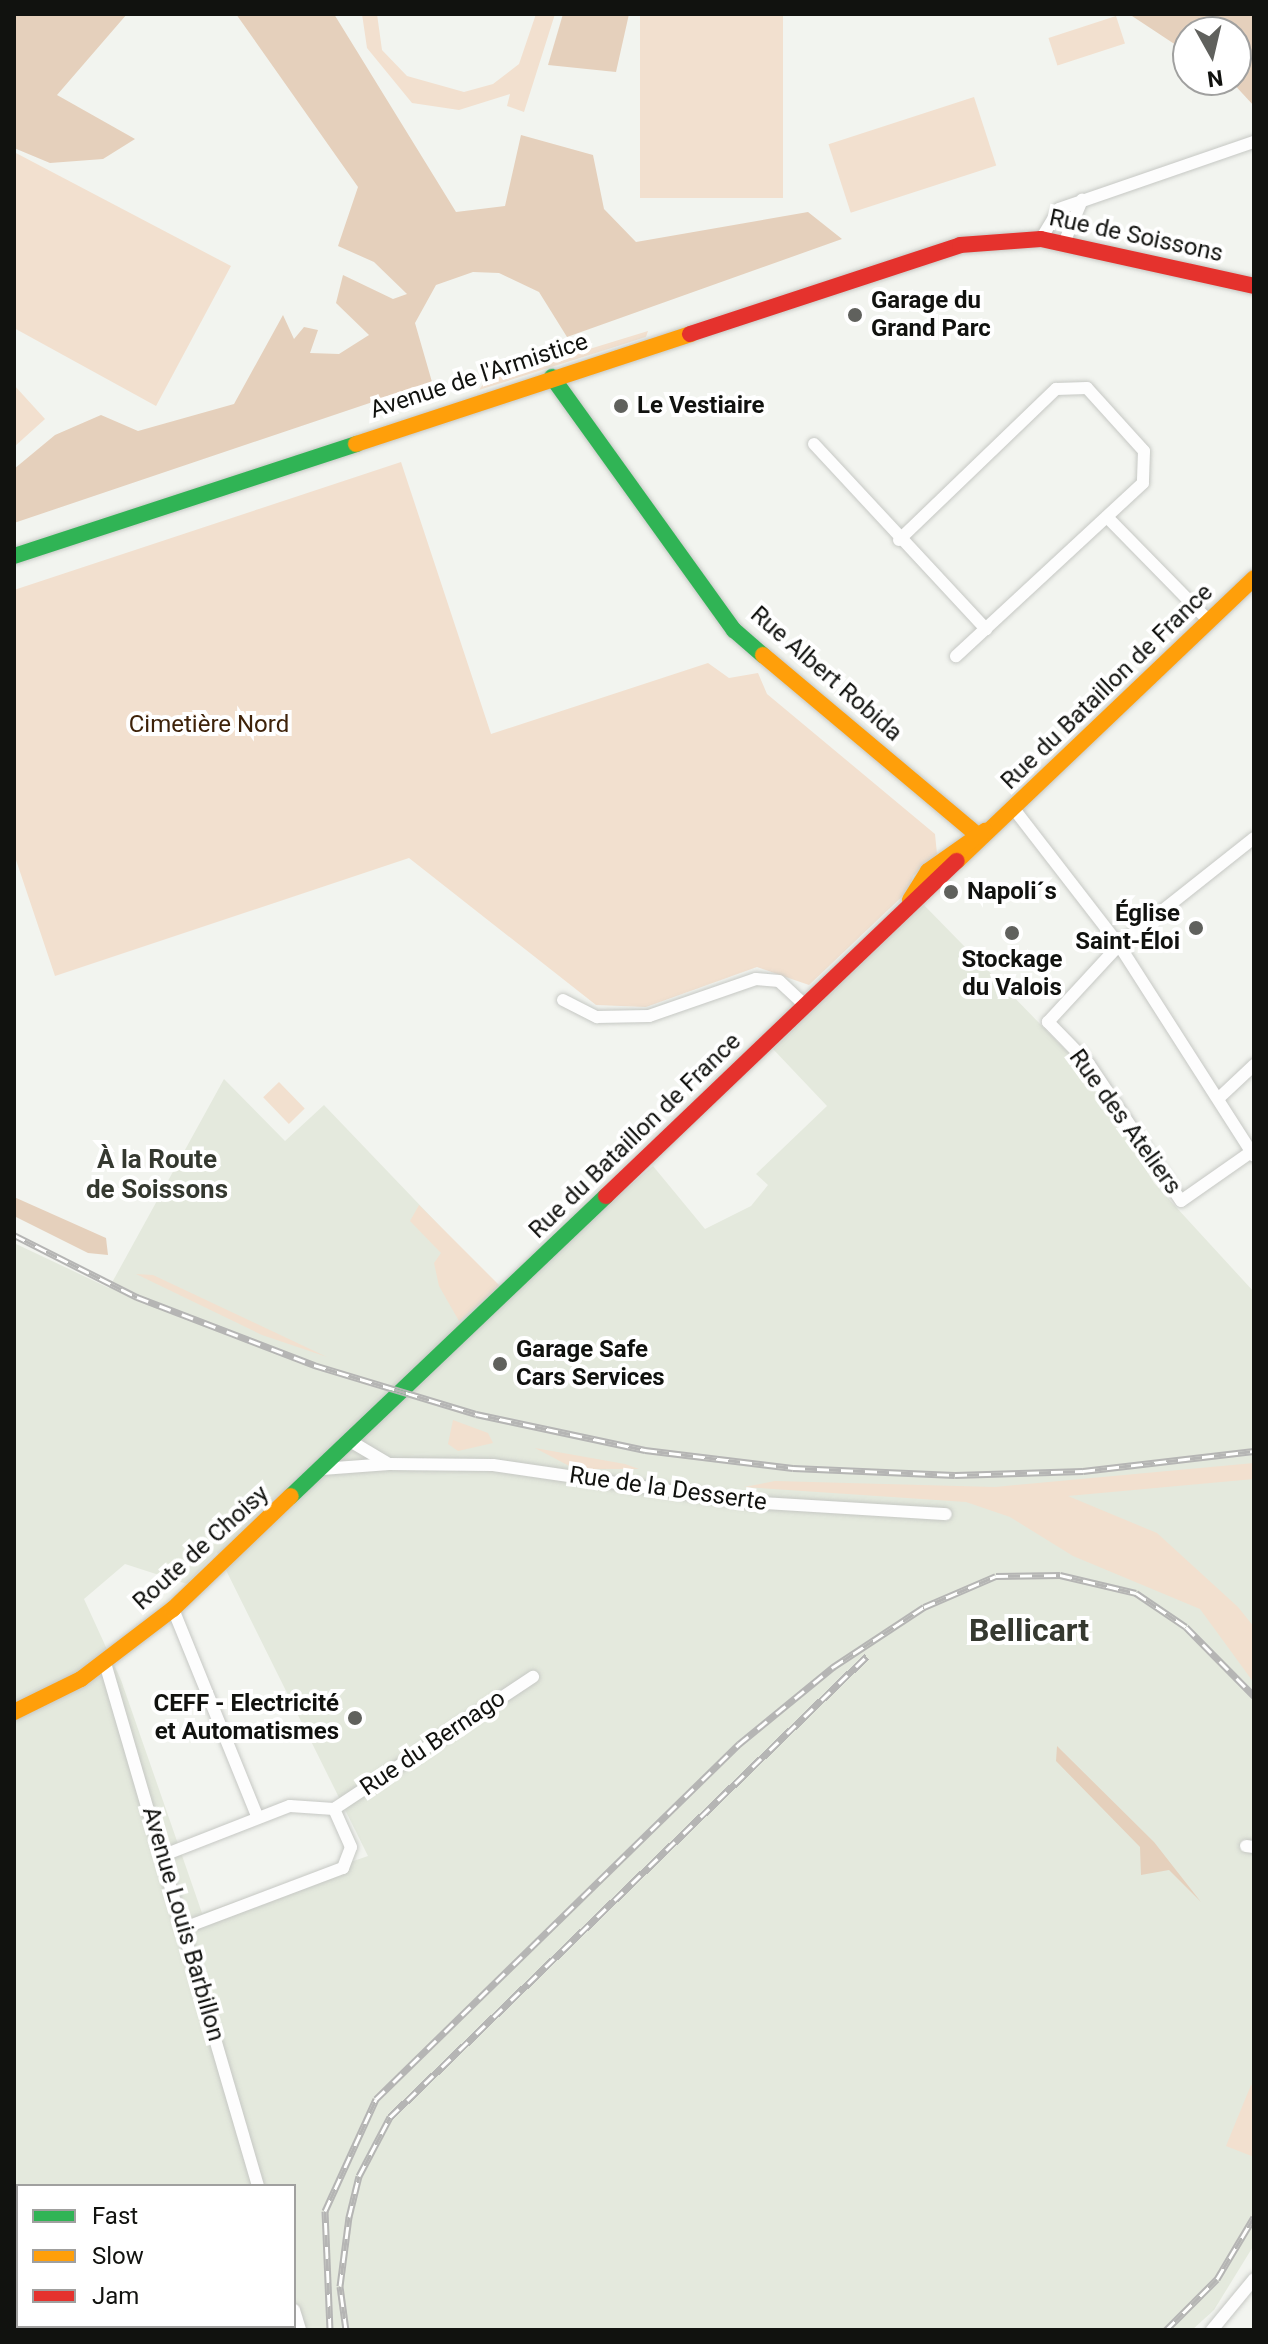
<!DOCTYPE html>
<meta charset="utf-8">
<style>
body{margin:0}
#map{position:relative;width:1268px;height:2344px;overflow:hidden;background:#f2f4ef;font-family:Roboto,sans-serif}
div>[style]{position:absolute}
.built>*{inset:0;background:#e4e9dd}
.green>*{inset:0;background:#f2e0cf;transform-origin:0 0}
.forest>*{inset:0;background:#e5d0bc}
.roads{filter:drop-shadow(0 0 2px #c6c8c4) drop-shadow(0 0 2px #c6c8c4)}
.street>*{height:12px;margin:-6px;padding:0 6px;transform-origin:6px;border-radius:6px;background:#fdfdfd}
.fast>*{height:16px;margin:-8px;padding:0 8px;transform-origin:8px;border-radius:8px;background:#30b455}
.slow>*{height:16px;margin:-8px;padding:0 8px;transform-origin:8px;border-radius:8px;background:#ff9f0a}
.jam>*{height:16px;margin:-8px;padding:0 8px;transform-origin:8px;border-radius:8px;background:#e5322d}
.rail>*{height:7px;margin-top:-3.5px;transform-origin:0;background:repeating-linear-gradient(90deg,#fff 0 12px,#b5b5b4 0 24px);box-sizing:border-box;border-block:2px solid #b5b5b4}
.dots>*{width:22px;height:22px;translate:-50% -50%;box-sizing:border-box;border:4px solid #fff;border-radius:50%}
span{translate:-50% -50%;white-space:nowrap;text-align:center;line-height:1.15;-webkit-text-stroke:8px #fff;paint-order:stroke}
.street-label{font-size:24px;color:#11120f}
.poi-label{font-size:24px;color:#11120f;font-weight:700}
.left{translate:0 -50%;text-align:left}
.right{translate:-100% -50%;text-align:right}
.park-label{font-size:24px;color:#3e2209}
.neighbourhood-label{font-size:26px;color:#353930;font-weight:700}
.district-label{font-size:32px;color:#353930;font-weight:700}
.frame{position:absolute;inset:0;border:16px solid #11120f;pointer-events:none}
.legend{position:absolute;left:16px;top:2184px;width:280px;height:144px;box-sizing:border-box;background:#fff;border:2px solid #a0a09f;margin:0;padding:10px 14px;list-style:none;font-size:24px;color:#11120f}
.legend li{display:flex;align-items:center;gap:16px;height:40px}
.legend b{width:40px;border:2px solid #a0a09f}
.north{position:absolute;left:1172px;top:16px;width:80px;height:80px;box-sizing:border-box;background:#fff;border:2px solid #a0a09f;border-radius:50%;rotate:172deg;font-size:22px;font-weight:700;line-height:32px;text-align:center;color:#11120f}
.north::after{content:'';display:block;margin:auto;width:28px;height:36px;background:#60615d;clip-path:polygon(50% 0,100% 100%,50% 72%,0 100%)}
</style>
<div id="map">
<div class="built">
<i style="clip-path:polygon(evenodd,921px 902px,1085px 1070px,1154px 1183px,1254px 1292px,1254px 2245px,1214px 2310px,1192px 2330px,14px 2330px,14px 1243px,109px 1288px,224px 1079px,285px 1141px,324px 1105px,502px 1291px,653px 1166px,705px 1229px,751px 1206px,768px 1185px,756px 1174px,827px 1106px,773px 1049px,921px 902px,217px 1552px,368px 1856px,202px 1913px,121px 1680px,84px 1599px,125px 1564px,187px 1584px,217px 1552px,921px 902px,18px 2186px,294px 2186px,294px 2326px,18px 2326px,18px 2186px)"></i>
</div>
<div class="green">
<i style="clip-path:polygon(362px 14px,377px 14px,382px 50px,407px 76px,464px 92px,493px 84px,519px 64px,536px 14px,555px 14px,524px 112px,507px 106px,510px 94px,459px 110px,412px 103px,367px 48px)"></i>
<i style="left:640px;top:14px;width:143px;height:184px"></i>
<i style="left:1116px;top:16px;width:29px;height:71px;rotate:72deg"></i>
<i style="left:974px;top:97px;width:72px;height:153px;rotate:72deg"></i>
<i style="clip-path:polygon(14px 152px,231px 266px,156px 406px,14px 328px)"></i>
<i style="clip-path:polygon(648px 331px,646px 337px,479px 390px,485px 381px)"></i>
<i style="clip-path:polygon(14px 385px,45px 419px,14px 447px)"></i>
<i style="clip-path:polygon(401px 462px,491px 734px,708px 663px,729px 678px,758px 673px,767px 694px,935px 834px,937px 854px,913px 876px,909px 890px,809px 985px,757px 967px,646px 1007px,596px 1005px,409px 858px,55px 976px,14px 854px,14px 590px)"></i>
<i style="left:279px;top:1082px;width:37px;height:22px;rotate:46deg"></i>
<i style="clip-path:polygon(419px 1205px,500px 1286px,459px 1321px,439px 1286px,434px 1263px,441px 1253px,410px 1221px)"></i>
<i style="clip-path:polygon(136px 1274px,153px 1275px,327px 1357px,262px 1335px)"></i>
<i style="clip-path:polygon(453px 1420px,488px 1433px,493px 1443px,458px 1451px,448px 1444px)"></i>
<i style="clip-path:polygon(535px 1448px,625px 1464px,639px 1469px,575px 1469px)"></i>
<i style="clip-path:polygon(1254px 1463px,1254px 1479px,1068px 1496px,1157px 1533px,1238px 1607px,1254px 1627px,1254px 1683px,1200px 1609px,1073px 1556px,1010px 1517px,966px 1502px,744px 1487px,775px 1481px,995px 1487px)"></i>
<i style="clip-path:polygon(1251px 2085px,1254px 2086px,1254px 2157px,1226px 2146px)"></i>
</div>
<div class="forest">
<i style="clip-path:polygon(14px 14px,127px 14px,57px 95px,135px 139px,103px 159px,50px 163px,14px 148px)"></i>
<i style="clip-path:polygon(236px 14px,334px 14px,456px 212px,505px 206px,521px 135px,593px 155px,604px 209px,636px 242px,808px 212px,842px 239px,567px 337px,539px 292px,499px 273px,473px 272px,436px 285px,415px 323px,432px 382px,14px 523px,14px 469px,55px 435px,101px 415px,138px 431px,234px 404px,283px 315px,294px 339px,304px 327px,318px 330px,310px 353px,339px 354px,369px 335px,336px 303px,343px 275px,393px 299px,407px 294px,374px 262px,338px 246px,358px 187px)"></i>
<i style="clip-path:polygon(563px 14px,629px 14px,616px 72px,548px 65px)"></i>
<i style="clip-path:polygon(1129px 14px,1254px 14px,1254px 106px,1230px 80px,1236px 32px,1188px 32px,1188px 53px)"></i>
<i style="clip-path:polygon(14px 1197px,106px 1238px,108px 1255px,88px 1253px,14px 1216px)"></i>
<i style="clip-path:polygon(1057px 1746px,1154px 1842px,1201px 1902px,1169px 1870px,1141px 1875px,1140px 1847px,1056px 1761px)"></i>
</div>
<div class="roads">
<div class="street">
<i style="left:1041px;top:239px;width:35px;rotate:-59deg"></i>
<i style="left:1059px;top:209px;width:206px;rotate:-19deg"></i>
<i style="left:1064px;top:243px;width:47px;rotate:-67.3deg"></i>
<i style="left:814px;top:444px;width:253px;rotate:47.1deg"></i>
<i style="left:1107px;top:517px;width:146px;rotate:45.6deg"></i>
<i style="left:899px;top:540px;width:218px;rotate:-43.9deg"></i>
<i style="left:1056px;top:389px;width:31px;rotate:-2deg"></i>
<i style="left:1087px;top:388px;width:85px;rotate:47.9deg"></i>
<i style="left:1144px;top:451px;width:32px;rotate:92deg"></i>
<i style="left:1143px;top:483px;width:255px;rotate:137.2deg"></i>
<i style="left:1014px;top:809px;width:172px;rotate:52.3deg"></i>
<i style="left:1119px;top:945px;width:250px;rotate:57.4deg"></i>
<i style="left:563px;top:1000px;width:38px;rotate:27deg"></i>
<i style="left:597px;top:1017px;width:52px;rotate:-1.1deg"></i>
<i style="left:649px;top:1016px;width:113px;rotate:-19.1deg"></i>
<i style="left:756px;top:979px;width:23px;rotate:5deg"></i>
<i style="left:779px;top:981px;width:35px;rotate:43deg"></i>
<i style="left:1220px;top:1097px;width:47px;rotate:-43.3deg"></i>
<i style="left:1251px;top:1152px;width:85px;rotate:145deg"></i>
<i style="left:1181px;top:1201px;width:165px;rotate:-123.9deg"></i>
<i style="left:1089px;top:1064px;width:59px;rotate:-134.3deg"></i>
<i style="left:1048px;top:1022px;width:105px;rotate:-47.3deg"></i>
<i style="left:1119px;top:945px;width:172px;rotate:-38.4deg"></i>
<i style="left:350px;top:1441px;width:45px;rotate:30.5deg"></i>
<i style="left:389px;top:1464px;width:104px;rotate:0.6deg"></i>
<i style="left:493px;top:1465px;width:257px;rotate:8.3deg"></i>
<i style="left:747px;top:1502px;width:199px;rotate:3.5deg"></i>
<i style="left:322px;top:1469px;width:67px;rotate:-4.3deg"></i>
<i style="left:173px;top:1609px;width:223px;rotate:67.9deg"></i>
<i style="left:105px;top:1663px;width:545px;rotate:73.69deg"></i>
<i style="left:1246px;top:1846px;width:8px;rotate:7deg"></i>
<i style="left:164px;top:1855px;width:135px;rotate:-21.3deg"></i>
<i style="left:290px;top:1806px;width:44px;rotate:3.9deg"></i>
<i style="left:334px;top:1809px;width:239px;rotate:-33.6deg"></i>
<i style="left:184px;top:1928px;width:170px;rotate:-20.7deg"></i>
<i style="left:343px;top:1868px;width:22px;rotate:-69deg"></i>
<i style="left:351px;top:1847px;width:42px;rotate:-114.1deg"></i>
<i style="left:294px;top:2310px;width:21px;rotate:73deg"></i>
<i style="left:1212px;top:2330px;width:66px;rotate:-50.5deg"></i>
</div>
<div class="fast">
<i style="left:552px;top:377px;width:312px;rotate:54.3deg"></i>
<i style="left:734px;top:630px;width:38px;rotate:41deg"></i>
<i style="left:14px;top:556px;width:360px;rotate:-18.1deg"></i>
<i style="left:291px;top:1496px;width:435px;rotate:-43.6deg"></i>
</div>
<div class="slow">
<i style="left:356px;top:444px;width:352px;rotate:-18.2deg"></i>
<i style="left:763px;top:655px;width:278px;rotate:40deg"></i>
<i style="left:957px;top:861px;width:410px;rotate:-43.6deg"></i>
<i style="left:910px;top:900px;width:34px;rotate:-58deg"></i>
<i style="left:928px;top:871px;width:70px;rotate:-35.1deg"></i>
<i style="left:14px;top:1712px;width:75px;rotate:-26.2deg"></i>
<i style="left:81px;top:1679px;width:116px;rotate:-37.3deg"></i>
<i style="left:173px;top:1609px;width:163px;rotate:-43.8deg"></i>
</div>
<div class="jam">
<i style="left:690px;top:334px;width:284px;rotate:-18.2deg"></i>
<i style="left:960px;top:245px;width:81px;rotate:-4.2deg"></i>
<i style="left:1041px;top:239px;width:218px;rotate:12.4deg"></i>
<i style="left:606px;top:1196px;width:485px;rotate:-43.7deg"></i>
</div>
</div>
<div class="rail">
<i style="left:14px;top:1235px;width:138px;rotate:26.8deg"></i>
<i style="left:137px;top:1297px;width:190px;rotate:21deg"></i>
<i style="left:314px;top:1365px;width:169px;rotate:16.8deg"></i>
<i style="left:476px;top:1414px;width:173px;rotate:12deg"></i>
<i style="left:645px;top:1450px;width:149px;rotate:6.9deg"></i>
<i style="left:793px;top:1468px;width:162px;rotate:2.5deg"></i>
<i style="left:955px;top:1475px;width:128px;rotate:-1.8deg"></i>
<i style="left:1083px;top:1471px;width:172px;rotate:-6.7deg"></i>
<i style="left:330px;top:2330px;width:119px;rotate:-92.4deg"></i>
<i style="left:325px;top:2211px;width:123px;rotate:-65.5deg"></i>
<i style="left:376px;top:2099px;width:508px;rotate:-44.36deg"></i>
<i style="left:739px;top:1744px;width:122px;rotate:-39.3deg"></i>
<i style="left:833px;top:1667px;width:109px;rotate:-33.4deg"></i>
<i style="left:924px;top:1607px;width:78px;rotate:-23.3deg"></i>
<i style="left:996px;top:1576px;width:64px;rotate:-0.9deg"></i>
<i style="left:1060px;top:1575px;width:78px;rotate:13.3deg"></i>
<i style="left:1136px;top:1593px;width:60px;rotate:34.2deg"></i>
<i style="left:1186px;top:1627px;width:97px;rotate:45.4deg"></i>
<i style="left:346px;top:2330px;width:44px;rotate:-97.8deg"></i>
<i style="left:340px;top:2286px;width:70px;rotate:-82.6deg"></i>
<i style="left:349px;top:2217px;width:42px;rotate:-76.3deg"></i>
<i style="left:359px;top:2176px;width:67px;rotate:-62.3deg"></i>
<i style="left:390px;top:2117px;width:663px;rotate:-44.02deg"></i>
<i style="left:1166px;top:2330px;width:72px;rotate:-45deg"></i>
<i style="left:1217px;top:2279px;width:72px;rotate:-59.2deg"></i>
</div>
<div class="dots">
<i style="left:855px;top:315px;background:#60615d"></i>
<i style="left:621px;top:406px;background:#60615d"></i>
<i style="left:951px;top:892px;background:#60615d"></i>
<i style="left:1196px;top:928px;background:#60615d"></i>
<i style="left:1012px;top:933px;background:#60615d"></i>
<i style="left:500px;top:1364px;background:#60615d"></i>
<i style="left:355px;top:1718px;background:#60615d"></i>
</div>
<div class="street-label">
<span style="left:1136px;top:236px;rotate:12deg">Rue de Soissons</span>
<span style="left:479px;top:376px;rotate:-18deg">Avenue de l'Armistice</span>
<span style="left:826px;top:674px;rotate:41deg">Rue Albert Robida</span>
<span style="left:1107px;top:687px;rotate:-44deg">Rue du Bataillon de France</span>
<span style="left:1125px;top:1122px;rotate:54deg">Rue des Ateliers</span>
<span style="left:635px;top:1136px;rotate:-44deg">Rue du Bataillon de France</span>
<span style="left:668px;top:1489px;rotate:8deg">Rue de la Desserte</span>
<span style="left:201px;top:1548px;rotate:-42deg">Route de Choisy</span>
<span style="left:433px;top:1743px;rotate:-34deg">Rue du Bernago</span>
<span style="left:183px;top:1924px;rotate:74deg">Avenue Louis Barbillon</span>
</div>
<div class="poi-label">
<span class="left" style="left:871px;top:315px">Garage du<br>Grand Parc</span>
<span class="left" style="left:637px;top:406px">Le Vestiaire</span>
<span class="left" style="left:967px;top:892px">Napoli´s</span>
<span class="right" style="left:1180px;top:928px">Église<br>Saint-Éloi</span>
<span style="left:1012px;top:974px">Stockage<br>du Valois</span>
<span class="left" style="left:516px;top:1364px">Garage Safe<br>Cars Services</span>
<span class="right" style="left:339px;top:1718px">CEFF - Electricité<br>et Automatismes</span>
</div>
<div class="park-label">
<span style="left:209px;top:725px">Cimetière Nord</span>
</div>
<div class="neighbourhood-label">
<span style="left:157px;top:1175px">À la Route<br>de Soissons</span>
</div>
<div class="district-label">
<span style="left:1029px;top:1630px">Bellicart</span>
</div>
<div class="frame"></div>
<ul class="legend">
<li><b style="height:10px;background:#30b455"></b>Fast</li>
<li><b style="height:10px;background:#ff9f0a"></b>Slow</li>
<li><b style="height:10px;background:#e5322d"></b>Jam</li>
</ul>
<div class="north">N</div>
</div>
